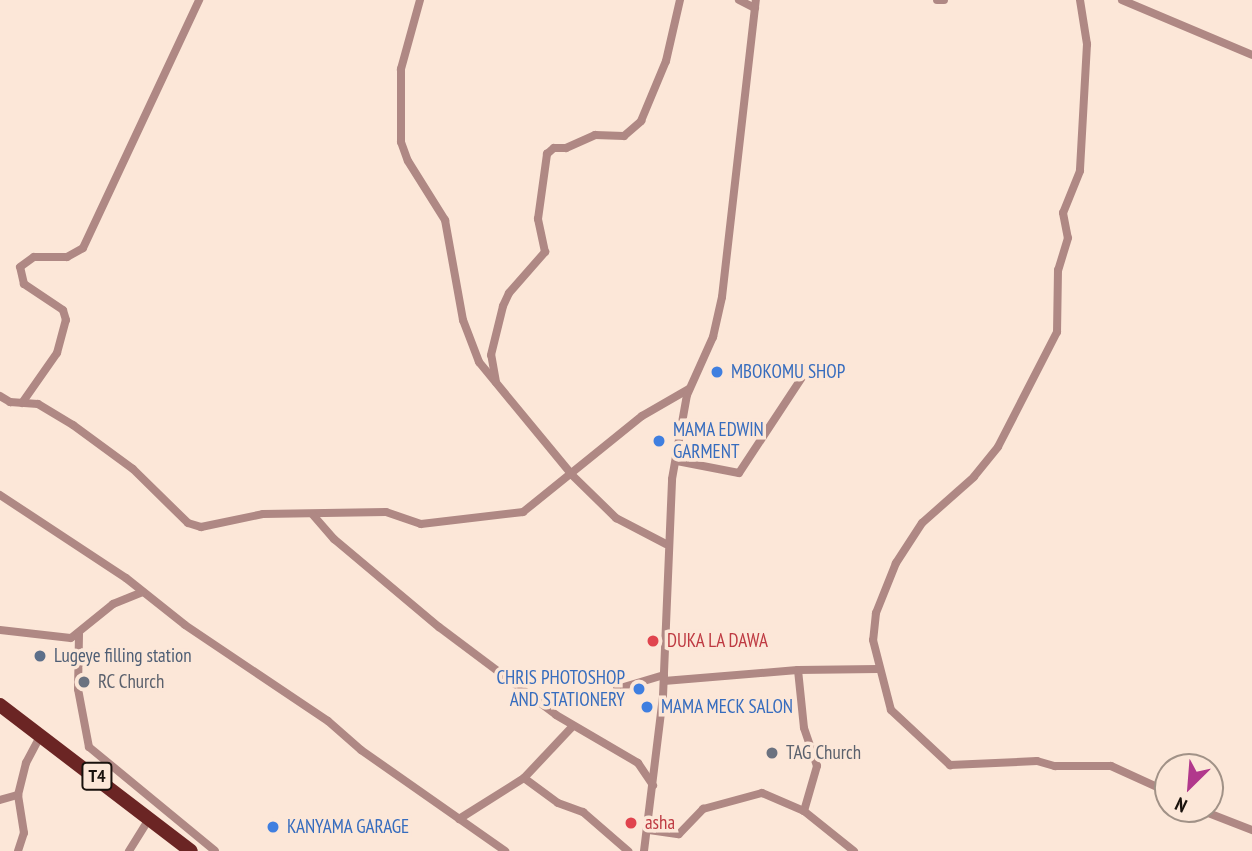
<!DOCTYPE html>
<style>
body{margin:0}
#map{position:relative;width:1252px;height:851px;overflow:hidden;background:#fce7d8;font-family:"PT Sans Narrow",sans-serif}
div>[style]{position:absolute}
.minor>*{height:8px;margin:-4px;padding:0 4px;transform-origin:4px;border-radius:4px;background:#af8884}
.trunk>*{height:14px;margin:-7px;padding:0 7px;transform-origin:7px;border-radius:7px;background:#6b2524}
.dots>*{width:19px;height:19px;translate:-50% -50%;box-sizing:border-box;border:4px solid #fce7d8;border-radius:50%}
span{translate:-50% -50%;white-space:nowrap;text-align:center;line-height:1.15;-webkit-text-stroke:7px #fce7d8;paint-order:stroke}
.shield-label span{padding:2px 5px;background:#fce7d8;border:2px solid;border-radius:5px;-webkit-text-stroke-width:0}
.shield-label{font-size:18px;color:#19120d;font-weight:700}
.shop-label{font-size:19px;color:#366cbe}
.left{translate:0 -50%;text-align:left}
.right{translate:-100% -50%;text-align:right}
.health-label{font-size:19px;color:#be3a42}
.service-label{font-size:19px;color:#4e5e75}
.worship-label{font-size:19px;color:#5b616d}
.north{position:absolute;left:1154px;top:753px;width:70px;height:70px;box-sizing:border-box;background:#fce7d8;border:2px solid #a19287;border-radius:50%;rotate:205deg;font-size:19px;font-weight:700;line-height:28px;text-align:center;color:#19120d}
.north::after{content:'';display:block;margin:auto;width:24px;height:32px;background:#b1388c;clip-path:polygon(50% 0,100% 100%,50% 72%,0 100%)}
</style>
<div id="map">
<div class="minor">
<i style="left:420px;top:0;width:72px;rotate:105.4deg"></i>
<i style="left:401px;top:69px;width:73px;rotate:90deg"></i>
<i style="left:401px;top:142px;width:20px;rotate:70deg"></i>
<i style="left:408px;top:161px;width:70px;rotate:57.9deg"></i>
<i style="left:445px;top:220px;width:102px;rotate:79.8deg"></i>
<i style="left:463px;top:320px;width:45px;rotate:69.1deg"></i>
<i style="left:479px;top:362px;width:146px;rotate:50.5deg"></i>
<i style="left:572px;top:475px;width:62px;rotate:44.3deg"></i>
<i style="left:616px;top:518px;width:56px;rotate:27.5deg"></i>
<i style="left:739px;top:0;width:18px;rotate:27deg"></i>
<i style="left:937px;top:0;width:7px"></i>
<i style="left:1080px;top:0;width:45px;rotate:81deg"></i>
<i style="left:1087px;top:44px;width:127px;rotate:93.2deg"></i>
<i style="left:1080px;top:171px;width:45px;rotate:112deg"></i>
<i style="left:1063px;top:213px;width:25px;rotate:79deg"></i>
<i style="left:1068px;top:238px;width:34px;rotate:107deg"></i>
<i style="left:1058px;top:270px;width:62px;rotate:90.9deg"></i>
<i style="left:1057px;top:332px;width:129px;rotate:117.2deg"></i>
<i style="left:998px;top:447px;width:38px;rotate:129deg"></i>
<i style="left:974px;top:477px;width:69px;rotate:138.5deg"></i>
<i style="left:922px;top:523px;width:48px;rotate:123deg"></i>
<i style="left:896px;top:563px;width:54px;rotate:111.8deg"></i>
<i style="left:876px;top:613px;width:27px;rotate:96deg"></i>
<i style="left:873px;top:640px;width:72px;rotate:75.6deg"></i>
<i style="left:891px;top:710px;width:81px;rotate:43deg"></i>
<i style="left:950px;top:765px;width:87px;rotate:-2.6deg"></i>
<i style="left:1037px;top:761px;width:19px;rotate:16deg"></i>
<i style="left:1055px;top:766px;width:56px"></i>
<i style="left:1111px;top:766px;width:63px;rotate:24.5deg"></i>
<i style="left:1122px;top:0;width:141px;rotate:22.9deg"></i>
<i style="left:496px;top:382px;width:27px;rotate:-100deg"></i>
<i style="left:491px;top:355px;width:50px;rotate:-76.2deg"></i>
<i style="left:503px;top:306px;width:14px;rotate:-65deg"></i>
<i style="left:509px;top:293px;width:55px;rotate:-48.7deg"></i>
<i style="left:545px;top:252px;width:34px;rotate:-102deg"></i>
<i style="left:538px;top:219px;width:66px;rotate:-82.1deg"></i>
<i style="left:547px;top:154px;width:9px;rotate:-41deg"></i>
<i style="left:554px;top:148px;width:12px"></i>
<i style="left:566px;top:148px;width:32px;rotate:-24deg"></i>
<i style="left:595px;top:135px;width:29px;rotate:2deg"></i>
<i style="left:624px;top:136px;width:23px;rotate:-41deg"></i>
<i style="left:641px;top:121px;width:65px;rotate:-67.4deg"></i>
<i style="left:666px;top:61px;width:63px;rotate:-77.1deg"></i>
<i style="left:0;top:396px;width:12px;rotate:31deg"></i>
<i style="left:10px;top:402px;width:28px;rotate:4deg"></i>
<i style="left:38px;top:404px;width:41px;rotate:31deg"></i>
<i style="left:73px;top:425px;width:74px;rotate:36.3deg"></i>
<i style="left:133px;top:469px;width:77px;rotate:44.5deg"></i>
<i style="left:188px;top:523px;width:14px;rotate:17deg"></i>
<i style="left:201px;top:527px;width:63px;rotate:-11.8deg"></i>
<i style="left:263px;top:514px;width:123px;rotate:-0.9deg"></i>
<i style="left:386px;top:512px;width:37px;rotate:19deg"></i>
<i style="left:421px;top:524px;width:103px;rotate:-6.7deg"></i>
<i style="left:523px;top:512px;width:153px;rotate:-38.9deg"></i>
<i style="left:642px;top:416px;width:54px;rotate:-29.9deg"></i>
<i style="left:22px;top:403px;width:61px;rotate:-55deg"></i>
<i style="left:57px;top:353px;width:34px;rotate:-75deg"></i>
<i style="left:66px;top:320px;width:10px;rotate:-107deg"></i>
<i style="left:63px;top:310px;width:47px;rotate:-146.3deg"></i>
<i style="left:24px;top:284px;width:17px;rotate:-103deg"></i>
<i style="left:20px;top:267px;width:17px;rotate:-36deg"></i>
<i style="left:34px;top:257px;width:33px"></i>
<i style="left:67px;top:257px;width:18px;rotate:-29deg"></i>
<i style="left:83px;top:248px;width:274px;rotate:-64.9deg"></i>
<i style="left:677px;top:461px;width:63px;rotate:11deg"></i>
<i style="left:739px;top:473px;width:113px;rotate:-56.6deg"></i>
<i style="left:0;top:495px;width:151px;rotate:33.4deg"></i>
<i style="left:126px;top:578px;width:75px;rotate:38.5deg"></i>
<i style="left:185px;top:625px;width:172px;rotate:33.9deg"></i>
<i style="left:328px;top:721px;width:44px;rotate:41.3deg"></i>
<i style="left:361px;top:750px;width:176px;rotate:35deg"></i>
<i style="left:313px;top:515px;width:32px;rotate:49deg"></i>
<i style="left:334px;top:539px;width:137px;rotate:40deg"></i>
<i style="left:439px;top:627px;width:146px;rotate:36.9deg"></i>
<i style="left:556px;top:715px;width:95px;rotate:30.3deg"></i>
<i style="left:638px;top:763px;width:27px;rotate:56deg"></i>
<i style="left:0;top:630px;width:71px;rotate:6.4deg"></i>
<i style="left:71px;top:638px;width:54px;rotate:-39deg"></i>
<i style="left:113px;top:604px;width:32px;rotate:-22deg"></i>
<i style="left:79px;top:634px;width:55px;rotate:91deg"></i>
<i style="left:78px;top:689px;width:59px;rotate:79.3deg"></i>
<i style="left:89px;top:747px;width:163px;rotate:39.5deg"></i>
<i style="left:798px;top:670px;width:58px;rotate:84.1deg"></i>
<i style="left:804px;top:728px;width:40px;rotate:71.1deg"></i>
<i style="left:817px;top:766px;width:47px;rotate:106.1deg"></i>
<i style="left:664px;top:681px;width:134px;rotate:-4.7deg"></i>
<i style="left:798px;top:670px;width:80px;rotate:-0.7deg"></i>
<i style="left:617px;top:689px;width:49px;rotate:-16.6deg"></i>
<i style="left:524px;top:778px;width:42px;rotate:36.3deg"></i>
<i style="left:558px;top:803px;width:27px;rotate:20deg"></i>
<i style="left:583px;top:812px;width:60px;rotate:40.9deg"></i>
<i style="left:0;top:800px;width:19px;rotate:-16deg"></i>
<i style="left:1198px;top:809px;width:58px;rotate:21.3deg"></i>
<i style="left:459px;top:819px;width:77px;rotate:-32.2deg"></i>
<i style="left:524px;top:778px;width:71px;rotate:-46.7deg"></i>
<i style="left:649px;top:830px;width:30px;rotate:8deg"></i>
<i style="left:679px;top:834px;width:35px;rotate:-46deg"></i>
<i style="left:703px;top:809px;width:61px;rotate:-15.2deg"></i>
<i style="left:762px;top:793px;width:46px;rotate:23.2deg"></i>
<i style="left:804px;top:811px;width:64px;rotate:38.7deg"></i>
<i style="left:18px;top:851px;width:19px;rotate:-72deg"></i>
<i style="left:24px;top:833px;width:38px;rotate:-99deg"></i>
<i style="left:18px;top:795px;width:33px;rotate:-76deg"></i>
<i style="left:26px;top:763px;width:32px;rotate:-62deg"></i>
<i style="left:129px;top:851px;width:39px;rotate:-58deg"></i>
<i style="left:644px;top:851px;width:156px;rotate:-83deg"></i>
<i style="left:663px;top:696px;width:217px;rotate:-87.6deg"></i>
<i style="left:672px;top:479px;width:85px;rotate:-79.9deg"></i>
<i style="left:687px;top:395px;width:64px;rotate:-65.9deg"></i>
<i style="left:713px;top:337px;width:41px;rotate:-77.3deg"></i>
<i style="left:722px;top:297px;width:299px;rotate:-83.5deg"></i>
</div>
<div class="trunk">
<i style="left:0;top:705px;width:240px;rotate:37.4deg"></i>
</div>
<div class="dots">
<i style="left:717px;top:372px;background:#3f7fe0"></i>
<i style="left:659px;top:441px;background:#3f7fe0"></i>
<i style="left:653px;top:641px;background:#e0444e"></i>
<i style="left:40px;top:656px;background:#5c6f8a"></i>
<i style="left:84px;top:682px;background:#6b7280"></i>
<i style="left:639px;top:689px;background:#3f7fe0"></i>
<i style="left:647px;top:707px;background:#3f7fe0"></i>
<i style="left:772px;top:753px;background:#6b7280"></i>
<i style="left:631px;top:823px;background:#e0444e"></i>
<i style="left:273px;top:827px;background:#3f7fe0"></i>
</div>
<div class="shield-label">
<span style="left:97px;top:776px">T4</span>
</div>
<div class="shop-label">
<span class="left" style="left:731px;top:372px">MBOKOMU SHOP</span>
<span class="left" style="left:673px;top:441px">MAMA EDWIN<br>GARMENT</span>
<span class="right" style="left:625px;top:689px">CHRIS PHOTOSHOP<br>AND STATIONERY</span>
<span class="left" style="left:661px;top:707px">MAMA MECK SALON</span>
<span class="left" style="left:287px;top:827px">KANYAMA GARAGE</span>
</div>
<div class="health-label">
<span class="left" style="left:667px;top:641px">DUKA LA DAWA</span>
<span class="left" style="left:645px;top:823px">asha</span>
</div>
<div class="service-label">
<span class="left" style="left:54px;top:656px">Lugeye filling station</span>
</div>
<div class="worship-label">
<span class="left" style="left:98px;top:682px">RC Church</span>
<span class="left" style="left:786px;top:753px">TAG Church</span>
</div>
<div class="north">N</div>
</div>
